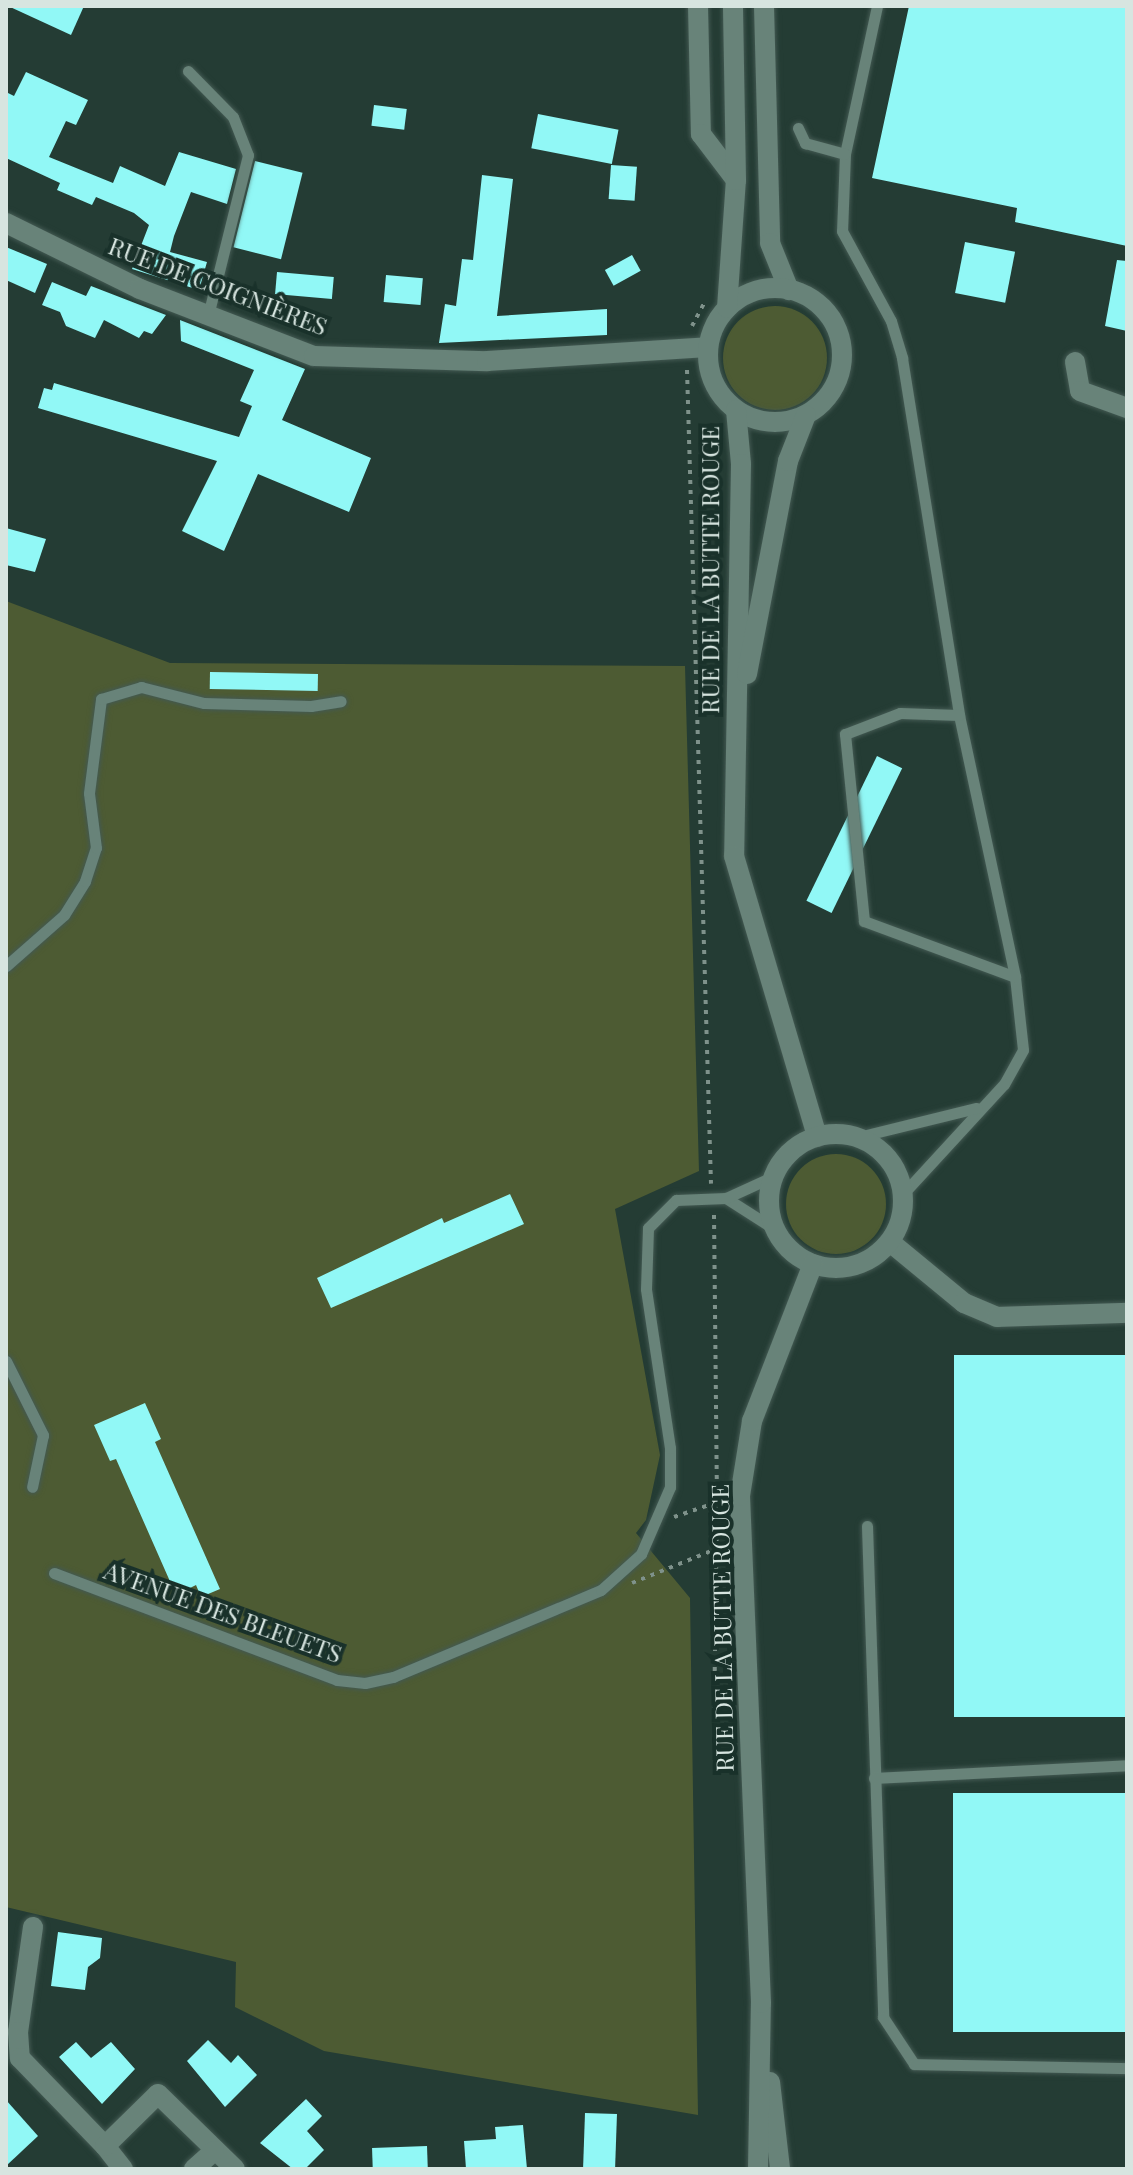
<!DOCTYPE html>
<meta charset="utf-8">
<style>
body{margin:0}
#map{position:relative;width:1133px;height:2175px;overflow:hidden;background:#243c34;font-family:"Playfair Display",serif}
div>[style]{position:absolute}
.green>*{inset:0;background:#4d5b33}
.round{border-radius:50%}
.building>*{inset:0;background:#91f8f6;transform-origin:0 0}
.path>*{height:4px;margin-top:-2px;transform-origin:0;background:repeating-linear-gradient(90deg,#7f928b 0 4px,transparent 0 10px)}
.roads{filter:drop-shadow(0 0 2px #435952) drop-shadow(0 0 2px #435952)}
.service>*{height:11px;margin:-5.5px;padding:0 5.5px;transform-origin:5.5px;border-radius:5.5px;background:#688379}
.minor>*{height:20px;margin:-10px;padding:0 10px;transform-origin:10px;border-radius:10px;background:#688379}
.tertiary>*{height:20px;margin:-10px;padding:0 10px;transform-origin:10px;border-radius:10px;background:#688379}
.tertiary>.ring{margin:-10px;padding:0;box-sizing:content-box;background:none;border:20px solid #688379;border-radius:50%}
span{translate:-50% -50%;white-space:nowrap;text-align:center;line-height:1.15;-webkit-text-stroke:8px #19312a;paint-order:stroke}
.street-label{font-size:24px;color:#d7e5e0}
.frame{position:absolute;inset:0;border:8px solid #d7e5e0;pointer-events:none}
</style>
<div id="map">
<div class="green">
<i class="round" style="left:723px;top:306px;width:104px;height:104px"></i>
<i style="clip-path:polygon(6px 601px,170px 663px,685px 666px,699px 1171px,615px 1209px,660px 1455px,646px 1520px,636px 1533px,690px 1598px,698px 2115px,324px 2051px,235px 2007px,236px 1962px,6px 1907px)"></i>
<i class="round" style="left:786px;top:1154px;width:100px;height:100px"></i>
</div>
<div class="building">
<i style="clip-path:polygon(8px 6px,84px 6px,71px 35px)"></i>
<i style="clip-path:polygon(909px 6px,1127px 6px,1127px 246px,1015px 222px,1017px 208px,872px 178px)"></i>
<i style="clip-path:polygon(26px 72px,88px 100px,76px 125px,66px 121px,49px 157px,113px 183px,120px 166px,165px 186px,179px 152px,236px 169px,227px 204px,191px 192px,174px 236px,170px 252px,207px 262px,199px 290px,132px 269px,149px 225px,134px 213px,96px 197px,92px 205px,57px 190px,60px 183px,6px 158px,6px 92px,14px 96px)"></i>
<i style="left:374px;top:105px;width:33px;height:21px;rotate:7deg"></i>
<i style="left:538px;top:114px;width:82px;height:35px;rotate:11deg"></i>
<i style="left:255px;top:161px;width:49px;height:89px;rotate:14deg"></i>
<i style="left:611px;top:165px;width:26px;height:34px;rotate:4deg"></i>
<i style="clip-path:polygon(482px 175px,513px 179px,497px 316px,607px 309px,607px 335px,439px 343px,445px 304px,456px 306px,462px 259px,473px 260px)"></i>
<i style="left:965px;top:242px;width:51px;height:52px;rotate:11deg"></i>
<i style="clip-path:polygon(6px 247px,47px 264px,35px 293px,6px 280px)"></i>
<i style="left:632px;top:255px;width:18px;height:31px;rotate:61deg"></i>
<i style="clip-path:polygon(1117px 260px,1127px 261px,1127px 331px,1105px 326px)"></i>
<i style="left:277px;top:272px;width:57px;height:22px;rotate:5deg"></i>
<i style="left:386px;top:275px;width:37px;height:27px;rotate:5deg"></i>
<i style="clip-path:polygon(52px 282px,86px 296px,91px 286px,166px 315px,152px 334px,144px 331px,139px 338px,104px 320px,95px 338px,66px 326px,60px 312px,42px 305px)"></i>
<i style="clip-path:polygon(180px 320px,305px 369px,282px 420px,371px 458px,349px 512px,258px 474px,224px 551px,182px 531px,217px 461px,38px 408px,44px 388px,52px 390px,54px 383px,239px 437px,252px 406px,240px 401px,254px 370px,181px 341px)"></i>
<i style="clip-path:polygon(6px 528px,46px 539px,35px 572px,6px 565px)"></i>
<i style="left:210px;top:672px;width:108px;height:17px;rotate:1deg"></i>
<i style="left:877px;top:756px;width:28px;height:161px;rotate:26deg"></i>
<i style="clip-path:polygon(510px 1194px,524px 1224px,331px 1308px,317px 1278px,442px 1218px,444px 1223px)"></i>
<i style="left:1127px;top:1355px;width:362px;height:173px;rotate:90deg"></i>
<i style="clip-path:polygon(145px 1403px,161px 1439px,155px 1442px,220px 1589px,201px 1597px,196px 1585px,176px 1595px,116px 1459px,110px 1461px,94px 1425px)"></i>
<i style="left:1127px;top:1793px;width:239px;height:174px;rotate:90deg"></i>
<i style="clip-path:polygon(58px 1932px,102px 1938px,100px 1958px,88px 1967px,85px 1990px,51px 1986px)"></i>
<i style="clip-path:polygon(208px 2040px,231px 2063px,238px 2055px,257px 2075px,225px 2107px,187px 2061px)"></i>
<i style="clip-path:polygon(76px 2042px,91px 2058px,111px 2042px,135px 2069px,102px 2104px,59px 2057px)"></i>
<i style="clip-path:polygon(306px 2099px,322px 2116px,307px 2131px,324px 2150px,305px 2169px,293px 2169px,260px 2143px)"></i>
<i style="clip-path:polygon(6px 2100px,38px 2136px,6px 2166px)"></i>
<i style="left:585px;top:2113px;width:32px;height:54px;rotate:2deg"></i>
<i style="clip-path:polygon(523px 2125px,527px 2169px,466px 2169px,464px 2141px,496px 2139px,495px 2127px)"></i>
<i style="left:427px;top:2146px;width:23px;height:55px;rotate:88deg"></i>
</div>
<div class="path">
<i style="left:692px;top:326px;width:27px;rotate:-62deg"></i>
<i style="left:687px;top:370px;width:814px;rotate:88.31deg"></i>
<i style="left:714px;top:1215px;width:280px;rotate:89.4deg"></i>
<i style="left:717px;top:1507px;width:209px;rotate:90.8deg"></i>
<i style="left:714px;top:1716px;width:30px;rotate:63deg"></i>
<i style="left:674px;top:1517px;width:46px;rotate:-18.8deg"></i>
<i style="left:632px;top:1583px;width:91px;rotate:-22deg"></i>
</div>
<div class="roads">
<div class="service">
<i style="left:877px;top:6px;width:151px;rotate:102.2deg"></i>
<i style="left:845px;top:154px;width:77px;rotate:92.2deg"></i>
<i style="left:842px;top:231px;width:102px;rotate:61.4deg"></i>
<i style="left:891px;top:321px;width:39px;rotate:73deg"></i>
<i style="left:902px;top:358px;width:362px;rotate:80.9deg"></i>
<i style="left:959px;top:715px;width:268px;rotate:77.9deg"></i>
<i style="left:1015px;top:977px;width:73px;rotate:83.7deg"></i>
<i style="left:1023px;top:1050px;width:39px;rotate:119deg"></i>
<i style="left:1004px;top:1084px;width:149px;rotate:132.6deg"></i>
<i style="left:188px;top:71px;width:64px;rotate:45.6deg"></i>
<i style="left:233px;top:117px;width:41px;rotate:68.5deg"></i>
<i style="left:248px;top:155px;width:165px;rotate:104deg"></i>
<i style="left:798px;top:128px;width:17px;rotate:65deg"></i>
<i style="left:805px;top:143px;width:41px;rotate:15.4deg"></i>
<i style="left:959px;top:715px;width:59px;rotate:-178.1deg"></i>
<i style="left:900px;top:713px;width:59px;rotate:159.1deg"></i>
<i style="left:845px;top:734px;width:188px;rotate:84.2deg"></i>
<i style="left:864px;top:921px;width:161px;rotate:20.3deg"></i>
<i style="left:6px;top:966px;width:77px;rotate:-41.3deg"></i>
<i style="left:64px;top:915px;width:40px;rotate:-58deg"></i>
<i style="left:85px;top:881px;width:35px;rotate:-72deg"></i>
<i style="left:96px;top:848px;width:55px;rotate:-97.3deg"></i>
<i style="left:89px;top:793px;width:95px;rotate:-82.7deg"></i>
<i style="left:101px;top:699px;width:42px;rotate:-16.7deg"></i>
<i style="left:141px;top:687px;width:65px;rotate:14.3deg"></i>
<i style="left:204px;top:703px;width:107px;rotate:1.6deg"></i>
<i style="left:311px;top:706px;width:30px;rotate:-9deg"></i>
<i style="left:858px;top:1137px;width:122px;rotate:-13.8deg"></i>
<i style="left:726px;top:1198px;width:59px;rotate:32.6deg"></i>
<i style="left:6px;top:1361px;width:83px;rotate:63.4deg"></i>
<i style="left:43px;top:1435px;width:53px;rotate:101.9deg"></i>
<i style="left:867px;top:1526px;width:491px;rotate:88.1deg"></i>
<i style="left:883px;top:2017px;width:56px;rotate:56.6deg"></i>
<i style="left:914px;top:2064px;width:213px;rotate:1.1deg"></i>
<i style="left:54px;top:1573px;width:303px;rotate:20.7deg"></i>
<i style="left:337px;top:1680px;width:28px;rotate:6deg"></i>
<i style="left:365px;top:1683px;width:29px;rotate:-12deg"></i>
<i style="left:393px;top:1677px;width:225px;rotate:-22.7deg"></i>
<i style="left:601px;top:1590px;width:54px;rotate:-42deg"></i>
<i style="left:641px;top:1554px;width:73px;rotate:-66.6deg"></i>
<i style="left:670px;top:1487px;width:39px;rotate:-90deg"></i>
<i style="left:670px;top:1448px;width:161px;rotate:-98.6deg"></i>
<i style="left:646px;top:1289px;width:61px;rotate:-88.1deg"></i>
<i style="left:648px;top:1228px;width:40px;rotate:-45deg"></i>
<i style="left:676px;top:1200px;width:50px;rotate:-2.3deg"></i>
<i style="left:726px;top:1198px;width:53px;rotate:-24.6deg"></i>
<i style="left:874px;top:1778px;width:253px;rotate:-2.9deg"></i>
</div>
<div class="minor">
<i style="left:698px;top:6px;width:128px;rotate:88.7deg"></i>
<i style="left:701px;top:134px;width:58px;rotate:52.7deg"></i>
<i style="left:6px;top:223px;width:149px;rotate:26.2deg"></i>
<i style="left:140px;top:289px;width:186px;rotate:21.1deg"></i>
<i style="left:314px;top:356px;width:173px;rotate:1.7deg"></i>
<i style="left:487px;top:361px;width:221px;rotate:-3.6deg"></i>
<i style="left:1075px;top:362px;width:29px;rotate:80deg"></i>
<i style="left:1080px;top:391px;width:50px;rotate:19.9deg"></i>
<i style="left:890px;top:1242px;width:96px;rotate:39.5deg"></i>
<i style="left:964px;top:1303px;width:36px;rotate:23deg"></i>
<i style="left:997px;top:1317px;width:130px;rotate:-1.8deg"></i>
<i style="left:33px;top:1927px;width:106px;rotate:98.1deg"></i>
<i style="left:18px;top:2032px;width:26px;rotate:86deg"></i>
<i style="left:20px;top:2058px;width:122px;rotate:46deg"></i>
<i style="left:123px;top:2169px;width:29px;rotate:-128deg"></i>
<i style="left:105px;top:2146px;width:74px;rotate:-44.5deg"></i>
<i style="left:158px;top:2094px;width:107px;rotate:44.2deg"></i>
<i style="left:194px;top:2169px;width:27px;rotate:-42deg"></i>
</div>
<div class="tertiary">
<i style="left:764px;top:6px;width:237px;rotate:88.5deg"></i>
<i style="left:770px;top:243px;width:51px;rotate:68deg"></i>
<i class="ring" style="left:708px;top:288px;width:114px;height:114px"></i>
<i style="left:727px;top:308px;width:128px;rotate:-86deg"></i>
<i style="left:736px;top:180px;width:174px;rotate:-91deg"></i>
<i style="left:736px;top:410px;width:54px;rotate:84.7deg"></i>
<i style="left:741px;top:464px;width:392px;rotate:91deg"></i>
<i style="left:734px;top:856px;width:293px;rotate:73.5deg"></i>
<i style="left:747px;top:674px;width:217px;rotate:-79.1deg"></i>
<i style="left:788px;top:461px;width:49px;rotate:-68.6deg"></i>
<i class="ring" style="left:769px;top:1134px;width:114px;height:114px"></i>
<i style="left:770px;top:2082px;width:88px;rotate:83.4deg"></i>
<i style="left:758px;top:2169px;width:166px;rotate:-89deg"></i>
<i style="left:761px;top:2003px;width:507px;rotate:-92.37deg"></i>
<i style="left:740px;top:1496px;width:76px;rotate:-80.9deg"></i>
<i style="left:752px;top:1421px;width:168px;rotate:-68.8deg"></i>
</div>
</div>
<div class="street-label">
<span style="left:218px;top:286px;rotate:21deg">RUE DE COIGNIÈRES</span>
<span style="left:710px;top:570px;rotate:-90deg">RUE DE LA BUTTE ROUGE</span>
<span style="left:223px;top:1612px;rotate:20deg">AVENUE DES BLEUETS</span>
<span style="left:722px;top:1628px;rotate:-91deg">RUE DE LA BUTTE ROUGE</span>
</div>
<div class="frame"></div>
</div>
